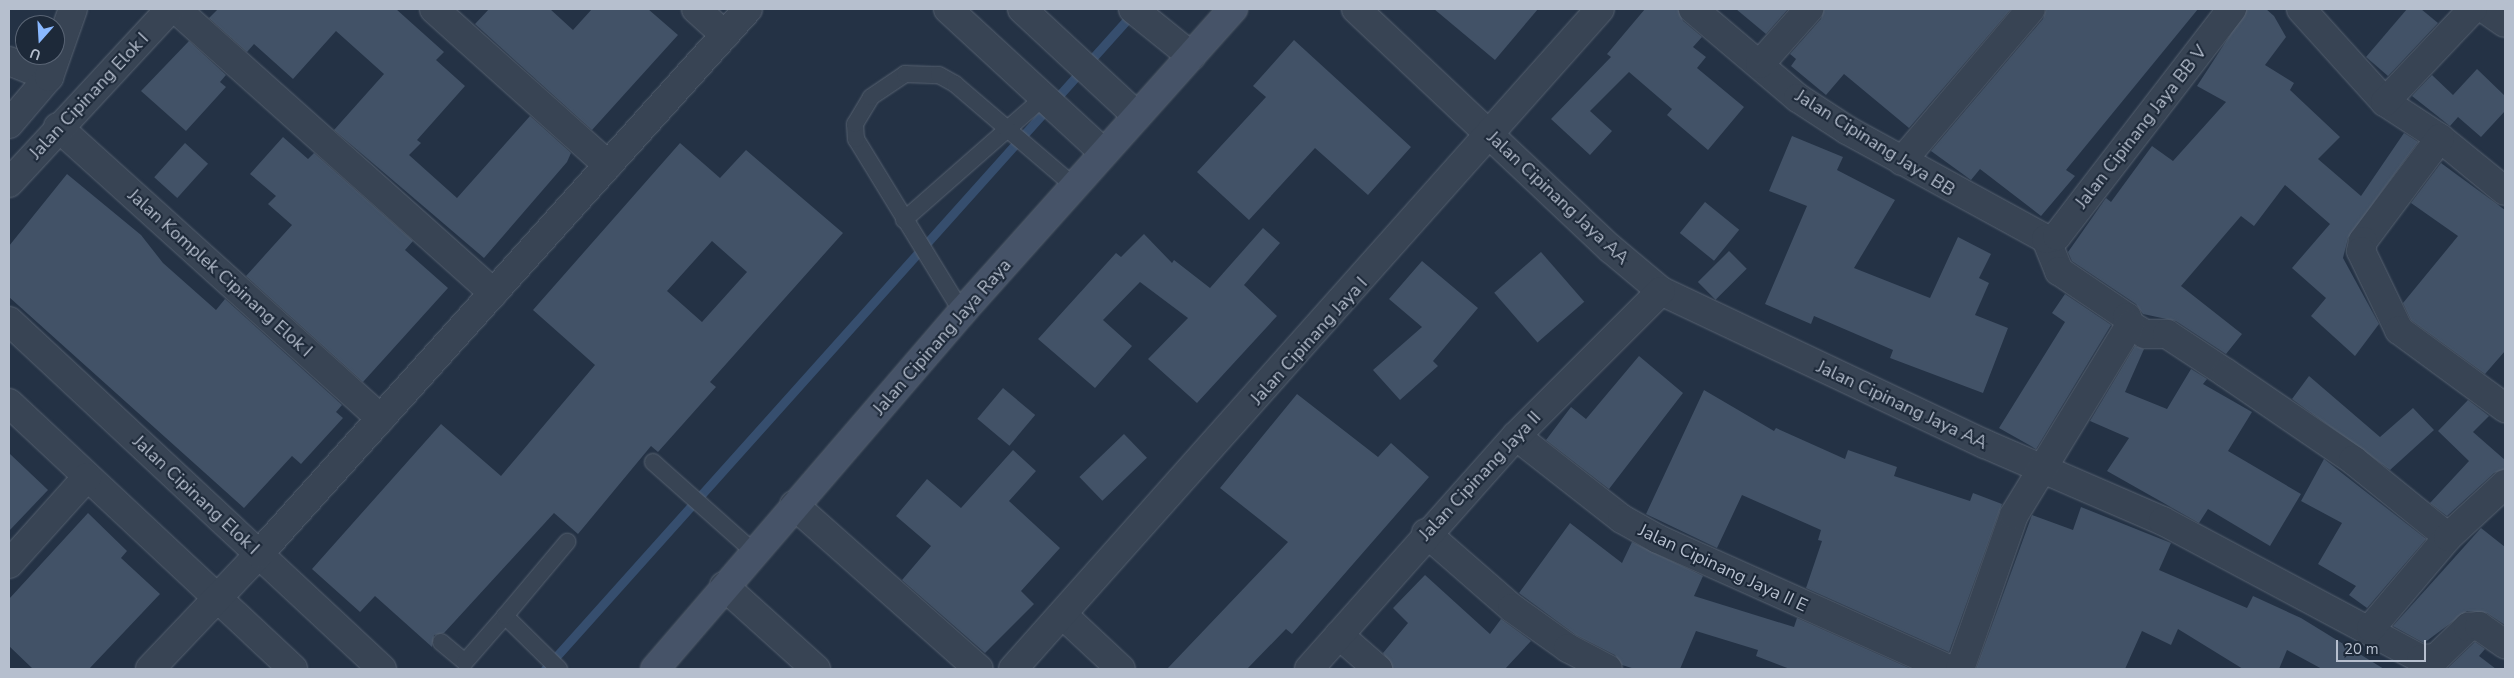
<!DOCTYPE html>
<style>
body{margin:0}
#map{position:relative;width:2514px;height:678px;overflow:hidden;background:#243245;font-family:"Nunito Sans",sans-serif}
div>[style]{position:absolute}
.stream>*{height:9px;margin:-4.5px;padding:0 4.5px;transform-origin:4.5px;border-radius:4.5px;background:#364e6e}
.building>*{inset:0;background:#425267;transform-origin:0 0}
.roads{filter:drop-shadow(0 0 1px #576271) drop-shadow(0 0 1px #576271)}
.lane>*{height:16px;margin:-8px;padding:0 8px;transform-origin:8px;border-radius:8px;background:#384454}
.street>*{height:28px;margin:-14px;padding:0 14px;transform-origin:14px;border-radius:14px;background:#384454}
.secondary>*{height:28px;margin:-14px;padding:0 14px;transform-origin:14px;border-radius:14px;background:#465368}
span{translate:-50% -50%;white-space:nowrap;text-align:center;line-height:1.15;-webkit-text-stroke:4px #1d2939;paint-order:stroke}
.street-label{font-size:18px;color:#b6bfce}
.frame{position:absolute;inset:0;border:10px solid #b6bfce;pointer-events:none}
.north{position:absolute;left:15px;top:15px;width:50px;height:50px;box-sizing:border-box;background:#1d2939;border:1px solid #5a6575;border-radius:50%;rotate:199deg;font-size:14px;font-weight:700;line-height:20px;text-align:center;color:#b6bfce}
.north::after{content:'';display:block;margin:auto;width:18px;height:22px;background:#89b8ff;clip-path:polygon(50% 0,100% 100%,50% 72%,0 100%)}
.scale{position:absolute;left:2336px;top:640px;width:90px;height:22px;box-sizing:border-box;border:2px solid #b6bfce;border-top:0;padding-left:6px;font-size:15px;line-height:18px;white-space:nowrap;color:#b6bfce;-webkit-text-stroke:4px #1d2939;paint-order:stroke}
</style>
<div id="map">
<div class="stream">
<i style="left:545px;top:669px;width:881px;rotate:-48.13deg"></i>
</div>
<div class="building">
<i style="clip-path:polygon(218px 9px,396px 9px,444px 52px,436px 60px,465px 86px,417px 140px,421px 143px,409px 155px,457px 198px,530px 116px,571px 153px,567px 162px,484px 258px,334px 130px,384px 74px,336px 31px,293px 79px,254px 44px,247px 52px,209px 18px)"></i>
<i style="clip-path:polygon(489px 9px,550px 9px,573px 30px,592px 9px,648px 9px,678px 35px,592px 130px,475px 24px)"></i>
<i style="clip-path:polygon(1434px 9px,1538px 9px,1495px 60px)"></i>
<i style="clip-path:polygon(1645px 9px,1678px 9px,1683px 21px,1702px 37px,1693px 47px,1706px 57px,1697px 68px,1744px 107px,1708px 150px,1667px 115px,1672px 109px,1629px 72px,1590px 111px,1612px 131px,1590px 155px,1551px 119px,1611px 57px,1607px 54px)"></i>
<i style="clip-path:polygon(1736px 9px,1788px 9px,1766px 34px)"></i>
<i style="clip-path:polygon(1824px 9px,2011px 9px,1909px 128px,1844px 74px,1826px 95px,1791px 66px,1796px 59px,1790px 54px,1821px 19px)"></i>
<i style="clip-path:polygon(2046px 9px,2198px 9px,2066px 170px,2075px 176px,2041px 216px,1980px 169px,1971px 180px,1931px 151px,2043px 19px)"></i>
<i style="clip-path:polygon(2247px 9px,2266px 9px,2274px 16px,2286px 37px,2265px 65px,2294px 83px,2290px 90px,2340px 137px,2318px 159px,2361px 196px,2404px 133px,2418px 142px,2348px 238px,2343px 258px,2379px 324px,2355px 356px,2311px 316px,2326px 298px,2292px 268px,2330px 224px,2285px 185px,2254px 226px,2241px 216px,2181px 286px,2242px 334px,2226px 354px,2176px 321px,2143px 314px,2136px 304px,2072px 261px,2068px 252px,2106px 198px,2111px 202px,2152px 146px,2173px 161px,2226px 102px,2197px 86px)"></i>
<i style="clip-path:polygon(2407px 9px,2421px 9px,2438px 23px,2388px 76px,2366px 57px)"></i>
<i style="clip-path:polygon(1294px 40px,1411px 147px,1368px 195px,1315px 148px,1249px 220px,1197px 172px,1266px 97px,1253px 86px)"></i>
<i style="clip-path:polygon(189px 41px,226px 75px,220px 82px,226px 87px,186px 131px,141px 91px)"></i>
<i style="clip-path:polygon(2477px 69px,2505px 96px,2505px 111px,2481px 137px,2458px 117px,2450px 126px,2412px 96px,2432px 75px,2453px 95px)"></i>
<i style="clip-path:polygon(1792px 136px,1843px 157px,1837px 170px,1895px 200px,1854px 268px,1930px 298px,1958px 237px,1991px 254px,1979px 278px,1989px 283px,1975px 315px,2008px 328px,1983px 393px,1890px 358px,1893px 350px,1814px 316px,1811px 324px,1765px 304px,1807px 206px,1769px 191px)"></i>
<i style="clip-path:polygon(283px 137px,308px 159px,314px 153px,413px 241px,405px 250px,448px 288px,363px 382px,246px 276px,292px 225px,268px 204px,276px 196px,250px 174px)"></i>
<i style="left:185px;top:143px;width:31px;height:46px;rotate:42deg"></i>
<i style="clip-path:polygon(evenodd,680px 143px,720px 178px,746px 150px,843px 233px,710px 382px,716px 387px,658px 452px,651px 446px,578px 534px,554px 513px,444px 633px,434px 635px,432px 647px,375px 596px,360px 612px,312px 569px,441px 424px,501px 476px,595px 365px,533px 310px,680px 143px,712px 241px,747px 272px,702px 322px,667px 291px,712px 241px)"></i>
<i style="clip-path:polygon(2441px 163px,2505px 210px,2505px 351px,2485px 374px,2411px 320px,2403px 303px,2458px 236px,2411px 203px)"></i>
<i style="clip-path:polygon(67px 174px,141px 235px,163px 263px,216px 310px,225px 299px,342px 405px,336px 412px,343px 418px,301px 464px,292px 456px,244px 508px,9px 297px,9px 246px)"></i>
<i style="left:1705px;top:202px;width:44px;height:40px;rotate:39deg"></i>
<i style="clip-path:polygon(1263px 228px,1280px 243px,1244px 285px,1277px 316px,1197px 403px,1148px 359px,1188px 318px,1140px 282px,1103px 320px,1132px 346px,1095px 388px,1038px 339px,1116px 253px,1121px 257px,1144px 234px,1172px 263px,1174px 260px,1210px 288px)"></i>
<i style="left:1729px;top:251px;width:25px;height:44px;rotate:45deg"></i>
<i style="left:1541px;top:252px;width:66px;height:62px;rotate:49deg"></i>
<i style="clip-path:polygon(1422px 261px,1478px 308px,1433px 361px,1438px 366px,1400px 400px,1373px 370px,1422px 327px,1389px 299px)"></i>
<i style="clip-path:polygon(2065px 294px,2111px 325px,2036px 449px,1999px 428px,2065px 322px,2052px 313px)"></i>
<i style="clip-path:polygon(2135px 346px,2144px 349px,2125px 392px,2167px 409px,2191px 369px,2207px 379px,2203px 384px,2252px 412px,2228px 451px,2301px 494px,2270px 546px,2208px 509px,2199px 523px,2107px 471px,2129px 438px,2090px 421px)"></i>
<i style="clip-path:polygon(1639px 356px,1683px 393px,1609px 489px,1546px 440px,1571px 407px,1586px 419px)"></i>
<i style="clip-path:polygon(2309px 376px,2380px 437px,2413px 408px,2434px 430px,2390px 470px,2292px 399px)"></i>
<i style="left:1003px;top:388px;width:42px;height:40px;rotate:40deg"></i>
<i style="clip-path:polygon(1704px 390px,1774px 431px,1776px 428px,1845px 459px,1848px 450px,1897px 467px,1894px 476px,1970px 501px,1973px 493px,2002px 504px,1949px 652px,1806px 588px,1822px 541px,1818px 540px,1821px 530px,1742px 495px,1717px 548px,1646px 514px)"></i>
<i style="clip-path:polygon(1297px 394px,1378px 457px,1391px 443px,1429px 477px,1292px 634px,1286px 629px,1247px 669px,1167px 669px,1288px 542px,1220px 488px)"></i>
<i style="clip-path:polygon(2468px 400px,2489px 416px,2473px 432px,2505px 460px,2505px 469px,2494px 473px,2447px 516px,2430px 503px,2469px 461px,2438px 431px)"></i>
<i style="left:1124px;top:434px;width:33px;height:62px;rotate:46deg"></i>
<i style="clip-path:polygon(1013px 450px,1036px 471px,1009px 501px,1060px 548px,1021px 591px,1034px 604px,985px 653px,902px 580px,931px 546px,896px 516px,927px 479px,961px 508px)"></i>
<i style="clip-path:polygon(9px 453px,48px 490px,9px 531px)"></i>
<i style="clip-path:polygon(2324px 459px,2426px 539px,2367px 608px,2349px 595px,2356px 586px,2318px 564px,2342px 523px,2301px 501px)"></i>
<i style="clip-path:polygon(2081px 507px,2171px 543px,2159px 570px,2247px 608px,2253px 596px,2301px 618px,2384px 669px,2322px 669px,2287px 650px,2279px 669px,2243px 669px,2178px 629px,2171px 645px,2142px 631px,2125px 669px,1976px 669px,2032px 515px,2073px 530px)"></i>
<i style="clip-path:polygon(88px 513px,127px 551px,121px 558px,160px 594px,89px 669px,33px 669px,9px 646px,9px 599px)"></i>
<i style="clip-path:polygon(1570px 523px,1622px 563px,1632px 542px,1703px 576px,1694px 596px,1794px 627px,1797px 618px,1911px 669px,1790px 669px,1756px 656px,1758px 650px,1696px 631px,1680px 669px,1635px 669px,1622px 665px,1615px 655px,1576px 635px,1519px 593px)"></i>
<i style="clip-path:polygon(2481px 528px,2505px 547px,2505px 625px,2487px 613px,2467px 611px,2424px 643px,2393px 626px)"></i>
<i style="clip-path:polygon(1425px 575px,1490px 634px,1501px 619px,1531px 641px,1505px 669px,1393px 669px,1383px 653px,1408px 623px,1393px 608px)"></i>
<i style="clip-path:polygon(2475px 642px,2485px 649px,2479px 656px,2496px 669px,2448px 668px)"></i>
</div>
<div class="roads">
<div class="lane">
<i style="left:904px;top:220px;width:186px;rotate:-41.3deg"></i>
<i style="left:962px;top:312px;width:203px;rotate:-121.5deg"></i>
<i style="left:856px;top:139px;width:15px;rotate:-94deg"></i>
<i style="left:855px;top:124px;width:31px;rotate:-59deg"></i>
<i style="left:871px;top:97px;width:41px;rotate:-34.1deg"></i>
<i style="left:905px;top:74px;width:34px;rotate:2deg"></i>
<i style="left:939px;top:75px;width:18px;rotate:29deg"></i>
<i style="left:955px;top:84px;width:158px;rotate:40.6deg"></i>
<i style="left:653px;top:462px;width:135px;rotate:41.7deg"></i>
<i style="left:441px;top:642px;width:31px;rotate:40deg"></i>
<i style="left:465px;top:662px;width:61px;rotate:-49deg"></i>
<i style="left:559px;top:669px;width:76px;rotate:-135.5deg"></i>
<i style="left:505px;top:616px;width:97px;rotate:-50deg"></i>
</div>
<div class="street">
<i style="left:176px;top:9px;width:426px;rotate:41.8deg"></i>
<i style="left:434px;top:9px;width:234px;rotate:41.9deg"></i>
<i style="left:696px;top:9px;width:39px;rotate:42deg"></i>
<i style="left:948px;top:9px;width:212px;rotate:42.7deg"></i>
<i style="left:1022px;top:9px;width:157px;rotate:42.9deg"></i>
<i style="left:1133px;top:9px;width:75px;rotate:39deg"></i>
<i style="left:1356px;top:9px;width:350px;rotate:43.3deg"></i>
<i style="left:1611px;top:249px;width:65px;rotate:40deg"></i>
<i style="left:1661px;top:291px;width:358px;rotate:25.3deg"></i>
<i style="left:1985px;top:444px;width:194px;rotate:23.4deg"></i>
<i style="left:2163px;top:521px;width:293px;rotate:28.1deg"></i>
<i style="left:2421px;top:659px;width:15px;rotate:-4deg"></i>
<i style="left:2436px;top:658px;width:45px;rotate:-44.1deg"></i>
<i style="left:2468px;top:627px;width:11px;rotate:-5deg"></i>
<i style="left:2479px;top:626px;width:32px;rotate:35deg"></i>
<i style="left:1693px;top:9px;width:138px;rotate:40.3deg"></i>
<i style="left:1798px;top:98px;width:59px;rotate:33.1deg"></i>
<i style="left:1847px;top:130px;width:227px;rotate:28.7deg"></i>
<i style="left:2301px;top:9px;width:125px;rotate:47.9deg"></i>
<i style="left:2385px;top:102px;width:66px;rotate:33.2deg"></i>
<i style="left:2440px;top:138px;width:84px;rotate:39.2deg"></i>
<i style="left:2485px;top:9px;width:24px;rotate:35deg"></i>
<i style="left:9px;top:61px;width:43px;rotate:21.8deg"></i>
<i style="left:1760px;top:64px;width:74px;rotate:-48.3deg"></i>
<i style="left:2385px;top:102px;width:128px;rotate:-46.6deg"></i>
<i style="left:9px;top:124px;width:62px;rotate:-49.6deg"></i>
<i style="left:49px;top:77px;width:72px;rotate:-70.6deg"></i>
<i style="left:58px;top:127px;width:435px;rotate:42.1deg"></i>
<i style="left:2440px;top:138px;width:129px;rotate:126.8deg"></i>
<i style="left:2363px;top:241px;width:10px;rotate:101deg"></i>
<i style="left:2361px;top:251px;width:88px;rotate:64.3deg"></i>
<i style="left:2399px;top:330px;width:132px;rotate:36.3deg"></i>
<i style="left:1902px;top:161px;width:199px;rotate:-49.7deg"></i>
<i style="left:9px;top:183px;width:237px;rotate:-47.2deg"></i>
<i style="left:2046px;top:239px;width:35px;rotate:68deg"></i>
<i style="left:2059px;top:271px;width:82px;rotate:34.1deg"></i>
<i style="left:2127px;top:317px;width:9px;rotate:69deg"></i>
<i style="left:2130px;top:325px;width:17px;rotate:31deg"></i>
<i style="left:2145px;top:334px;width:22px"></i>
<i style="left:2167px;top:334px;width:71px;rotate:33.5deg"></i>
<i style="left:2226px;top:373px;width:154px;rotate:34.4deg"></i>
<i style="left:2353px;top:460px;width:122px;rotate:39deg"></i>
<i style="left:2046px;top:239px;width:11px;rotate:-15deg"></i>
<i style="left:2057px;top:236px;width:287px;rotate:-52.4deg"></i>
<i style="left:9px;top:321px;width:510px;rotate:43.01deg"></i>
<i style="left:9px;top:403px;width:389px;rotate:43.1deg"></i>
<i style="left:1516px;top:436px;width:135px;rotate:38.1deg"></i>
<i style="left:1622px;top:519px;width:41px;rotate:29.1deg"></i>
<i style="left:1658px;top:539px;width:319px;rotate:24.1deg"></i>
<i style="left:794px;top:505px;width:247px;rotate:41.6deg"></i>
<i style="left:1426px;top:533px;width:114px;rotate:41.1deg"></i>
<i style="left:1512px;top:608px;width:69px;rotate:35.5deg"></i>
<i style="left:1568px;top:648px;width:45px;rotate:27.7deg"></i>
<i style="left:9px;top:564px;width:117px;rotate:-48.1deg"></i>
<i style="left:724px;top:586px;width:124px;rotate:42.1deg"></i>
<i style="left:1063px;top:615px;width:79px;rotate:43deg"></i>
<i style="left:2371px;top:628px;width:119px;rotate:-49.8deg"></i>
<i style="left:2448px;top:537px;width:78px;rotate:-42.9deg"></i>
<i style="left:1339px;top:635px;width:52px;rotate:41.1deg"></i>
<i style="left:150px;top:669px;width:158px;rotate:-46.5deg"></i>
<i style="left:259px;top:554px;width:732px;rotate:-48.1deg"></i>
<i style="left:1013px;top:669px;width:883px;rotate:-48.35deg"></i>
<i style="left:1309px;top:669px;width:312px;rotate:-48.4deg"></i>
<i style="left:1516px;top:436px;width:205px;rotate:-45deg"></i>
<i style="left:1960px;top:669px;width:163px;rotate:-70.7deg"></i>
<i style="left:2014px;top:515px;width:223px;rotate:-58.6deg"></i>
</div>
<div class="secondary">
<i style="left:655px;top:669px;width:471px;rotate:-49.3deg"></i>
<i style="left:962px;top:312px;width:407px;rotate:-48.2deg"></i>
</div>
</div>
<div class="street-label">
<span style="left:89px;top:96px;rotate:-47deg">Jalan Cipinang Elok I</span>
<span style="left:2141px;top:127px;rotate:-52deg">Jalan Cipinang Jaya BB V</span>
<span style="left:1875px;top:143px;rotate:32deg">Jalan Cipinang Jaya BB</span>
<span style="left:1558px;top:198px;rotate:43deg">Jalan Cipinang Jaya AA</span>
<span style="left:220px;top:273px;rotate:42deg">Jalan Komplek Cipinang Elok I</span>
<span style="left:942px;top:337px;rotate:-49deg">Jalan Cipinang Jaya Raya</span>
<span style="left:1309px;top:341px;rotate:-48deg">Jalan Cipinang Jaya I</span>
<span style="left:1902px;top:405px;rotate:25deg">Jalan Cipinang Jaya AA</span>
<span style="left:1480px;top:476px;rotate:-47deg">Jalan Cipinang Jaya II</span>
<span style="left:196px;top:495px;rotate:43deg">Jalan Cipinang Elok I</span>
<span style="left:1723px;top:568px;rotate:25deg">Jalan Cipinang Jaya II E</span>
</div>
<div class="frame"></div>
<div class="north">U</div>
<div class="scale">20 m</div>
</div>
